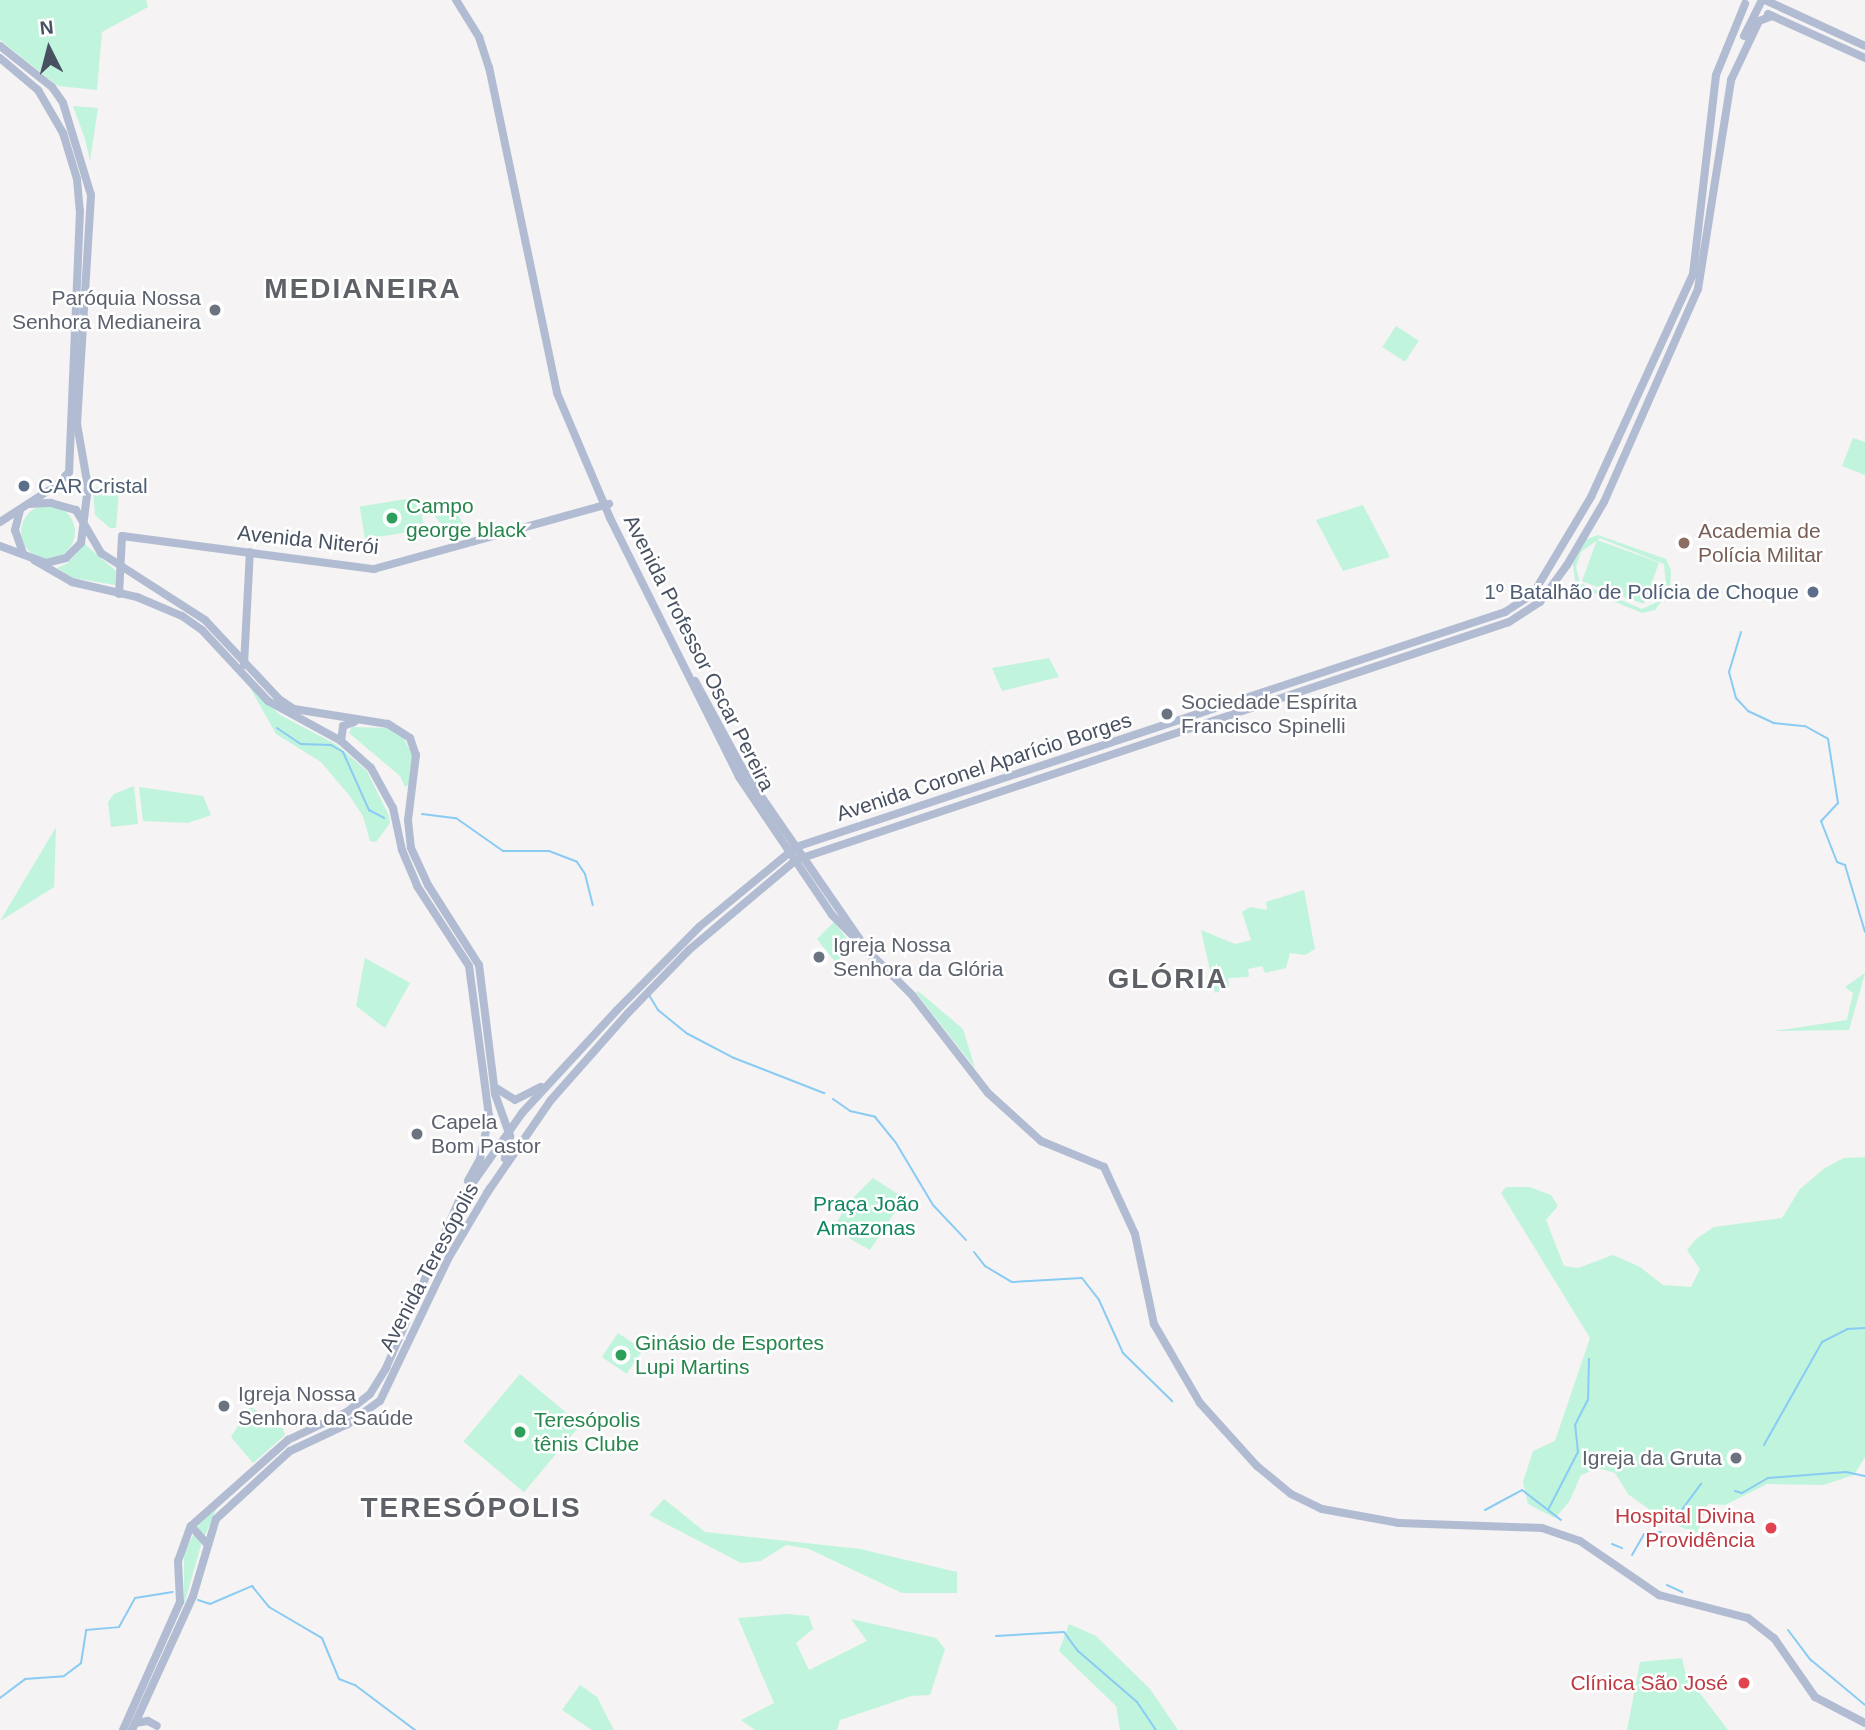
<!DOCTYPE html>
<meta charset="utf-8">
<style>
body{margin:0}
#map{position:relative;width:1865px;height:1730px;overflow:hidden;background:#f5f3f3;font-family:Helvetica,sans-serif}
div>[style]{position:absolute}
.green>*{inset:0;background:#c0f4dd;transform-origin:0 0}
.round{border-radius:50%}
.stream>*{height:2px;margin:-1px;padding:0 1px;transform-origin:1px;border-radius:1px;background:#8acbf3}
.major>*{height:8px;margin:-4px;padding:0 4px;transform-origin:4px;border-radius:4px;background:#b1bcd3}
.dots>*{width:19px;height:19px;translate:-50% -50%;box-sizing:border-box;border:4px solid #fff;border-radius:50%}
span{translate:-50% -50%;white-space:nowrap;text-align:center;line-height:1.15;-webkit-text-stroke:5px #fff;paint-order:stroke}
.worship-label{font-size:21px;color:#5b616d}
.right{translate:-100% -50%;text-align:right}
.left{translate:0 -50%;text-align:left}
.service-label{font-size:21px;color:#4e5e75}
.leisure-label{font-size:21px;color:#27864d}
.education-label{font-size:21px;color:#785e54}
.street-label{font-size:21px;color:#485162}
.park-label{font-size:21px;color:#118660}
.health-label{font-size:21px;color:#be3a42}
.district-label{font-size:28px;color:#5e6168;font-weight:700;letter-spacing:2px}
.north{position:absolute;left:14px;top:14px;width:70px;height:70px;-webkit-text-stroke:5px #fff;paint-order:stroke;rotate:354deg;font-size:19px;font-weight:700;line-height:28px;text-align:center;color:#485162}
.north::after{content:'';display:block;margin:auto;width:24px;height:32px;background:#485162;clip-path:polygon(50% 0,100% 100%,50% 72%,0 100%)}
</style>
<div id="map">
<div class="green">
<i style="clip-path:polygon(0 0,146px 0,148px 7px,102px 32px,97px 90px,58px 86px,0 40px)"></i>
<i style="clip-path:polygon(73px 106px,98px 108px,90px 161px,85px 139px)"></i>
<i style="left:1396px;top:326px;width:27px;height:25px;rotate:33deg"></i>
<i style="clip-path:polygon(1853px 438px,1865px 442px,1865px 475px,1842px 466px)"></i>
<i style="clip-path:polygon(120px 479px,116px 528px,110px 528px,95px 515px,93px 489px)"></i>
<i style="left:419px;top:497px;width:33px;height:60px;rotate:81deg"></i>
<i class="round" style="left:21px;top:505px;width:54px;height:54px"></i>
<i style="clip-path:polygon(451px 505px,470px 534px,453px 540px,435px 516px)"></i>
<i style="clip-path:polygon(1363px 505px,1390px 557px,1343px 571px,1316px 520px)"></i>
<i style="clip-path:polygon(evenodd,1598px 535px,1666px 559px,1671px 570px,1670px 590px,1655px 610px,1642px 613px,1576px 586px,1572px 560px,1585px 540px,1598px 535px,1600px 538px,1664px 564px,1666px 586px,1657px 602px,1642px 609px,1580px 583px,1576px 567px,1581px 552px,1600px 538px)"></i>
<i style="left:1597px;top:540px;width:66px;height:44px;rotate:20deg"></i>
<i style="clip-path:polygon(85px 544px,116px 571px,115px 585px,73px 578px,57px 568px,68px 563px)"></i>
<i style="clip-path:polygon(1049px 658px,1059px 677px,1002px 691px,992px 668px)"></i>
<i style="clip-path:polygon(248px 684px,280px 715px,337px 745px,367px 771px,389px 816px,390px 823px,376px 842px,370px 841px,363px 816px,349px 795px,321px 762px,276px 734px)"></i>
<i style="clip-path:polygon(352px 727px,387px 728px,402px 735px,413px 756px,409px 784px,405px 787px,400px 776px,349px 733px)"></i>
<i style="clip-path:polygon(134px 786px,138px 824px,111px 827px,108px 802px,114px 794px)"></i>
<i style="clip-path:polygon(139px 787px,203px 796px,211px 815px,188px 823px,143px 821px)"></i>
<i style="clip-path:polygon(56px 827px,54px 887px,0 921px)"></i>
<i style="clip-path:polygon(1304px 890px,1315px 949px,1305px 955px,1290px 953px,1286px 968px,1265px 973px,1262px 966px,1248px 969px,1249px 977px,1228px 978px,1229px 987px,1215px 993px,1201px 930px,1235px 944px,1251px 940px,1242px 912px,1250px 907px,1267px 910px,1266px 902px)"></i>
<i style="clip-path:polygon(834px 922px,852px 945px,836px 963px,817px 939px)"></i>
<i style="clip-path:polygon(365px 958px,410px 983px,385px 1028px,356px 1006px)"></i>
<i style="clip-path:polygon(1865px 973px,1849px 1030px,1774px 1031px,1847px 1020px,1853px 993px,1845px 987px)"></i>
<i style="clip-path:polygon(918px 991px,963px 1029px,975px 1068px,916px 993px)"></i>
<i style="clip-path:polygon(1865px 1157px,1865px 1457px,1854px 1475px,1823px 1485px,1767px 1484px,1725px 1505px,1708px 1504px,1697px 1533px,1665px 1521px,1628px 1494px,1615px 1473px,1598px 1468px,1581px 1475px,1569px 1502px,1555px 1518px,1528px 1504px,1523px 1482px,1533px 1451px,1555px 1441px,1590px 1338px,1501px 1193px,1506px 1187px,1529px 1187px,1551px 1195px,1558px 1206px,1546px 1220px,1564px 1266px,1578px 1268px,1613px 1255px,1640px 1267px,1663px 1285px,1691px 1287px,1700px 1269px,1687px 1250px,1696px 1239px,1714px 1227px,1782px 1218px,1800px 1189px,1825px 1168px,1844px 1158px)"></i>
<i style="clip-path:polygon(873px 1178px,904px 1198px,870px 1250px,833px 1229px,848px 1203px)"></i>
<i style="left:618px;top:1333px;width:30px;height:29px;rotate:34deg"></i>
<i style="left:520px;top:1374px;width:79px;height:88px;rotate:40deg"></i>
<i style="clip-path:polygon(250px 1407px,281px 1424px,285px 1435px,253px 1463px,231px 1437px)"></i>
<i style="clip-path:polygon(664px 1499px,705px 1532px,860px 1549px,957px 1572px,957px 1593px,902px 1593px,809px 1549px,786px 1545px,761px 1561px,741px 1563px,649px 1515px)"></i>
<i style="clip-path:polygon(217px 1507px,201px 1545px,184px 1605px,184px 1553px,201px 1520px)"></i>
<i style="clip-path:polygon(787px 1614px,809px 1616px,813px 1629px,796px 1643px,809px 1670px,867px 1641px,851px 1619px,936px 1638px,945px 1649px,930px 1695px,911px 1696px,840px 1720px,837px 1730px,755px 1730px,741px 1720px,774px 1703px,738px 1618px)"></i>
<i style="clip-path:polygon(1069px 1624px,1096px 1636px,1150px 1689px,1178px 1730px,1120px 1730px,1116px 1706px,1059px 1651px)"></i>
<i style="clip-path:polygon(1682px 1658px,1686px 1675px,1728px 1730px,1627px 1730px,1640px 1662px)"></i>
<i style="clip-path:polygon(580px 1685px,597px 1697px,614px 1730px,592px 1730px,562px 1710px)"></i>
</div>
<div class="stream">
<i style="left:1741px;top:632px;width:42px;rotate:106.7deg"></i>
<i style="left:1729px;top:672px;width:27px;rotate:75deg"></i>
<i style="left:1736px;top:698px;width:18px;rotate:47deg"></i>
<i style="left:1748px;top:711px;width:29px;rotate:25deg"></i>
<i style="left:1774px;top:723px;width:31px;rotate:6deg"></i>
<i style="left:1805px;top:726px;width:26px;rotate:29deg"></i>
<i style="left:1828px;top:739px;width:65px;rotate:81.1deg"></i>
<i style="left:1838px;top:803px;width:25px;rotate:133deg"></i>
<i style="left:1821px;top:821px;width:44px;rotate:68.7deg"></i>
<i style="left:1837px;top:862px;width:9px;rotate:21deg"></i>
<i style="left:1845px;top:865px;width:70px;rotate:73.4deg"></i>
<i style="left:277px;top:728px;width:29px;rotate:34deg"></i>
<i style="left:301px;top:744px;width:30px;rotate:2deg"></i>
<i style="left:331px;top:745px;width:14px;rotate:30deg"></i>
<i style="left:343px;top:752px;width:64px;rotate:65.9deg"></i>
<i style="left:369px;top:810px;width:17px;rotate:28deg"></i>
<i style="left:422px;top:814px;width:34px;rotate:7deg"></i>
<i style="left:456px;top:818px;width:57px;rotate:35.1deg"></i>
<i style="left:503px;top:851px;width:46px"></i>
<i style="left:549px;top:851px;width:30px;rotate:21deg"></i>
<i style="left:577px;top:862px;width:14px;rotate:56deg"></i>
<i style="left:585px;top:874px;width:32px;rotate:76deg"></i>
<i style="left:649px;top:995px;width:17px;rotate:59deg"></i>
<i style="left:658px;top:1010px;width:38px;rotate:39deg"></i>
<i style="left:688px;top:1034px;width:52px;rotate:27.6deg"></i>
<i style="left:734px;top:1058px;width:97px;rotate:21.3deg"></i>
<i style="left:833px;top:1099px;width:21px;rotate:35deg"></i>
<i style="left:850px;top:1111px;width:26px;rotate:13deg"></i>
<i style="left:875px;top:1117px;width:33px;rotate:51deg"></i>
<i style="left:896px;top:1143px;width:72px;rotate:59.2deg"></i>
<i style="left:933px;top:1205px;width:48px;rotate:46.7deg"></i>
<i style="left:974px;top:1252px;width:18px;rotate:52deg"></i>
<i style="left:985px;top:1266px;width:31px;rotate:31deg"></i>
<i style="left:1012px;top:1282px;width:70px;rotate:-3.3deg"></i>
<i style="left:1082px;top:1278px;width:28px;rotate:52deg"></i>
<i style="left:1099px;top:1300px;width:58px;rotate:65.6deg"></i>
<i style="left:1123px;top:1353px;width:69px;rotate:44.4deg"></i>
<i style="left:1764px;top:1445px;width:118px;rotate:-60.6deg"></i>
<i style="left:1822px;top:1342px;width:28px;rotate:-27deg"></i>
<i style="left:1847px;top:1329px;width:18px;rotate:-3deg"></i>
<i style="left:1735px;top:1491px;width:7px;rotate:16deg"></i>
<i style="left:1742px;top:1493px;width:30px;rotate:-30deg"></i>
<i style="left:1768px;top:1478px;width:78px;rotate:-4.4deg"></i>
<i style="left:1846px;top:1472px;width:19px;rotate:12deg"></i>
<i style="left:1485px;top:1510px;width:42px;rotate:-28.4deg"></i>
<i style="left:1522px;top:1490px;width:49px;rotate:37.6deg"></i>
<i style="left:1548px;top:1510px;width:65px;rotate:-62.7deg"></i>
<i style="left:1578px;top:1452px;width:27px;rotate:-96deg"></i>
<i style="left:1575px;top:1425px;width:28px;rotate:-63deg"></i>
<i style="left:1588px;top:1400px;width:41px;rotate:-88.6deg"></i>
<i style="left:1672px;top:1523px;width:49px;rotate:-53.4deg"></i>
<i style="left:1612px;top:1544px;width:11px;rotate:22deg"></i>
<i style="left:1632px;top:1555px;width:24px;rotate:-60deg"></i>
<i style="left:1644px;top:1534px;width:17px;rotate:-7deg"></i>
<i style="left:1667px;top:1585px;width:17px;rotate:25deg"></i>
<i style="left:198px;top:1600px;width:13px;rotate:18deg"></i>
<i style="left:210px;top:1604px;width:46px;rotate:-23.2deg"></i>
<i style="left:252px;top:1586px;width:27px;rotate:51deg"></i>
<i style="left:269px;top:1607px;width:61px;rotate:30.3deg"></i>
<i style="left:322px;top:1638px;width:44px;rotate:67.5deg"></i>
<i style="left:339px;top:1679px;width:17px;rotate:21deg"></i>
<i style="left:355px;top:1685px;width:75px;rotate:36.9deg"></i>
<i style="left:1788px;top:1630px;width:38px;rotate:53deg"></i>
<i style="left:1811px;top:1660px;width:70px;rotate:39.8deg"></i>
<i style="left:996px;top:1636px;width:68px;rotate:-3.4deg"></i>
<i style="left:1064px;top:1632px;width:24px;rotate:54deg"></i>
<i style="left:1078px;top:1651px;width:78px;rotate:40.8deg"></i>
<i style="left:1137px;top:1702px;width:34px;rotate:56deg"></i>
<i style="left:0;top:1698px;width:31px;rotate:-37deg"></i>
<i style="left:25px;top:1679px;width:39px;rotate:-4deg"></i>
<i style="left:64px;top:1676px;width:21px;rotate:-37deg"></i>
<i style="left:81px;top:1663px;width:33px;rotate:-81deg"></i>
<i style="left:86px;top:1630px;width:33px;rotate:-5deg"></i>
<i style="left:119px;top:1627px;width:33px;rotate:-61deg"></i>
<i style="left:135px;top:1598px;width:38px;rotate:-9deg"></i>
</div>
<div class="major">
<i style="left:456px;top:0;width:44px;rotate:58.1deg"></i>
<i style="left:479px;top:37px;width:32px;rotate:72deg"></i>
<i style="left:489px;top:67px;width:333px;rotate:78.2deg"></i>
<i style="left:557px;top:393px;width:136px;rotate:67deg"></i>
<i style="left:610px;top:518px;width:289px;rotate:63.5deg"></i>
<i style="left:739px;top:777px;width:166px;rotate:56deg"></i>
<i style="left:832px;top:915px;width:113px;rotate:45deg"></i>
<i style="left:912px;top:995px;width:124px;rotate:52.2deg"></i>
<i style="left:988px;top:1093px;width:72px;rotate:42.2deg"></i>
<i style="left:1041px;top:1141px;width:68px;rotate:22.4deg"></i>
<i style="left:1104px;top:1167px;width:74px;rotate:65.2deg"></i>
<i style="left:1135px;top:1234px;width:92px;rotate:78.1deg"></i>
<i style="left:1154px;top:1324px;width:91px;rotate:59.8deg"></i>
<i style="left:1200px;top:1403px;width:85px;rotate:47.9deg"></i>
<i style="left:1257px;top:1466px;width:44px;rotate:39.5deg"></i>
<i style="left:1291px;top:1494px;width:34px;rotate:26deg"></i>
<i style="left:1322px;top:1509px;width:78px;rotate:10.3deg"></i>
<i style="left:1399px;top:1523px;width:143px;rotate:2deg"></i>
<i style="left:1542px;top:1528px;width:40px;rotate:18.9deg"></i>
<i style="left:1580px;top:1541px;width:96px;rotate:34.4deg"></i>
<i style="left:1659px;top:1595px;width:92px;rotate:14.5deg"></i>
<i style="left:1748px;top:1618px;width:33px;rotate:38deg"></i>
<i style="left:1774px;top:1638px;width:72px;rotate:55.2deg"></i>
<i style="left:1815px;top:1697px;width:56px;rotate:27.5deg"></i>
<i style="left:1765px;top:0;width:110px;rotate:24.7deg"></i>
<i style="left:1768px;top:14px;width:107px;rotate:24.4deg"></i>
<i style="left:1744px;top:36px;width:40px;rotate:-63.4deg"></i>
<i style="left:0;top:46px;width:66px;rotate:38.3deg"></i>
<i style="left:52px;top:87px;width:19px;rotate:55deg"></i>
<i style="left:63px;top:103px;width:96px;rotate:73.1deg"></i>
<i style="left:91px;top:195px;width:229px;rotate:93.5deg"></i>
<i style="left:77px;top:424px;width:64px;rotate:80.1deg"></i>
<i style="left:88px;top:487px;width:56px;rotate:97.1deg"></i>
<i style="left:81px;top:543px;width:21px;rotate:135deg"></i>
<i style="left:66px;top:558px;width:21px;rotate:166deg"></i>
<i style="left:46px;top:563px;width:49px;rotate:-159.7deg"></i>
<i style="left:0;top:58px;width:50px;rotate:40.1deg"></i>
<i style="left:38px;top:90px;width:50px;rotate:59.8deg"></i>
<i style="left:63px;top:133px;width:48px;rotate:73.1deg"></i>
<i style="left:77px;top:179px;width:32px;rotate:85deg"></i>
<i style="left:80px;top:211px;width:261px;rotate:92.4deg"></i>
<i style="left:69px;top:472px;width:18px;rotate:133deg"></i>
<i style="left:57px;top:485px;width:68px;rotate:147deg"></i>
<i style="left:29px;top:504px;width:22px;rotate:-3deg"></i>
<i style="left:51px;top:503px;width:26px;rotate:16deg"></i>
<i style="left:76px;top:510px;width:50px;rotate:59.8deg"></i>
<i style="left:101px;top:553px;width:124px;rotate:32.8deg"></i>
<i style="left:205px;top:620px;width:108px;rotate:46.9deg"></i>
<i style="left:279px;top:699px;width:18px;rotate:34deg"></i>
<i style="left:294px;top:709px;width:95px;rotate:9.1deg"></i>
<i style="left:388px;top:724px;width:26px;rotate:32deg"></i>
<i style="left:410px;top:738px;width:18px;rotate:71deg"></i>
<i style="left:416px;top:755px;width:65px;rotate:97deg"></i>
<i style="left:408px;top:820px;width:28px;rotate:84deg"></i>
<i style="left:411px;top:848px;width:41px;rotate:65.3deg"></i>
<i style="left:428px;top:885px;width:95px;rotate:57.5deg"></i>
<i style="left:479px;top:965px;width:130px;rotate:82.9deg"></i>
<i style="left:495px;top:1094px;width:45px;rotate:70.3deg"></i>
<i style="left:510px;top:1136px;width:23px;rotate:103deg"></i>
<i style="left:20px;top:510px;width:21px;rotate:104deg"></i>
<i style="left:15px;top:530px;width:24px;rotate:71deg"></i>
<i style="left:34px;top:560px;width:44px;rotate:30.1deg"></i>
<i style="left:72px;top:582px;width:67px;rotate:13deg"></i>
<i style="left:137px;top:597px;width:49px;rotate:22.9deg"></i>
<i style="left:182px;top:616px;width:24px;rotate:35deg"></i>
<i style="left:202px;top:630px;width:97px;rotate:47.1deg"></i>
<i style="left:268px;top:701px;width:83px;rotate:28.7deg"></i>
<i style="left:341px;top:741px;width:40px;rotate:42deg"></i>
<i style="left:371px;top:768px;width:46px;rotate:61.2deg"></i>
<i style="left:393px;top:808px;width:43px;rotate:77.9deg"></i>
<i style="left:402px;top:850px;width:39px;rotate:67deg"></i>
<i style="left:417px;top:886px;width:95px;rotate:57deg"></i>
<i style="left:469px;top:966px;width:151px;rotate:82.4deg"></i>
<i style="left:489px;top:1116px;width:44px;rotate:101.8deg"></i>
<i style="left:480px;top:1159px;width:25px;rotate:119deg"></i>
<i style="left:119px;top:594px;width:58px;rotate:-87deg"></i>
<i style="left:122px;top:536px;width:254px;rotate:7.5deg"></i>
<i style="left:374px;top:569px;width:244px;rotate:-15.5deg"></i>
<i style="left:244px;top:665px;width:113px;rotate:-87deg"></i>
<i style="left:695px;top:681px;width:105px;rotate:61.5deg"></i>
<i style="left:745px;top:773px;width:224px;rotate:55.4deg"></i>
<i style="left:341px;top:741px;width:15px;rotate:-82deg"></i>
<i style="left:343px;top:726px;width:12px;rotate:-20deg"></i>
<i style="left:496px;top:1088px;width:22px;rotate:32deg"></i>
<i style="left:515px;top:1100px;width:29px;rotate:-27deg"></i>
<i style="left:487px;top:1193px;width:113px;rotate:-55.5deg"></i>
<i style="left:551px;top:1100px;width:116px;rotate:-48.5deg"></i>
<i style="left:628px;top:1013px;width:88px;rotate:-45.9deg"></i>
<i style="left:689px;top:950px;width:140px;rotate:-40.1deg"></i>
<i style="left:796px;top:860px;width:752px;rotate:-18.46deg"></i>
<i style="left:1509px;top:622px;width:37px;rotate:-33deg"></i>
<i style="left:1540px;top:602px;width:46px;rotate:-53.9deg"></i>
<i style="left:1567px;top:565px;width:73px;rotate:-59.6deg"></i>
<i style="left:1604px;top:502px;width:233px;rotate:-66.2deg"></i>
<i style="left:1698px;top:289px;width:212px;rotate:-81deg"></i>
<i style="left:1731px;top:80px;width:65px;rotate:-64.6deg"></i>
<i style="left:1759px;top:21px;width:14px;rotate:-21deg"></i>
<i style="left:460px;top:1201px;width:108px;rotate:-54.8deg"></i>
<i style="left:522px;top:1113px;width:139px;rotate:-47.3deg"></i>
<i style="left:616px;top:1011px;width:118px;rotate:-45.3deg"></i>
<i style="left:699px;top:927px;width:126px;rotate:-39.5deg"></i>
<i style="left:796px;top:847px;width:747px;rotate:-18.34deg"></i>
<i style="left:1505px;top:612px;width:33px;rotate:-33deg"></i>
<i style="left:1533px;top:594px;width:113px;rotate:-59.1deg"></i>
<i style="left:1591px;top:497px;width:245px;rotate:-65.4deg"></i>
<i style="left:1693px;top:274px;width:200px;rotate:-83.4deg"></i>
<i style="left:1716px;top:75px;width:77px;rotate:-67.8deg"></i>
<i style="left:191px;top:1526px;width:24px;rotate:48deg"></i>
<i style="left:135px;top:1723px;width:13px;rotate:-9deg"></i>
<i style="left:148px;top:1721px;width:10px;rotate:29deg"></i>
<i style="left:123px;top:1730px;width:140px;rotate:-66deg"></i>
<i style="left:180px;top:1602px;width:41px;rotate:-92.8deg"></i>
<i style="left:178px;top:1561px;width:37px;rotate:-70deg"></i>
<i style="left:191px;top:1526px;width:130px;rotate:-41.6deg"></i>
<i style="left:288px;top:1440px;width:65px;rotate:-25.4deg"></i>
<i style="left:347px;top:1412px;width:29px;rotate:-38deg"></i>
<i style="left:370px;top:1394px;width:31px;rotate:-58deg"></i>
<i style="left:386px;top:1368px;width:188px;rotate:-66.4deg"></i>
<i style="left:132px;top:1730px;width:147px;rotate:-65.5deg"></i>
<i style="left:193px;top:1596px;width:80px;rotate:-73.4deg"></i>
<i style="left:216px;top:1519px;width:100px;rotate:-42.6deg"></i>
<i style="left:290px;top:1451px;width:64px;rotate:-25deg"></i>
<i style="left:348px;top:1424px;width:39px;rotate:-36deg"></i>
<i style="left:380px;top:1401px;width:157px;rotate:-64.4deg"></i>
<i style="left:448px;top:1259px;width:82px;rotate:-59.4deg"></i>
</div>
<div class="dots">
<i style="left:215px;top:310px;background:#6b7280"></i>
<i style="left:24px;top:486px;background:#5c6f8a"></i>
<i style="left:392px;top:518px;background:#2e9e5b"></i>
<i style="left:1684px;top:543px;background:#8d6e63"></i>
<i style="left:1813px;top:592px;background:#5c6f8a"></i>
<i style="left:1167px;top:714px;background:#6b7280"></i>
<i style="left:819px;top:957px;background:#6b7280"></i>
<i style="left:417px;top:1134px;background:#6b7280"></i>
<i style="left:621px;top:1355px;background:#2e9e5b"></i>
<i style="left:224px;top:1406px;background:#6b7280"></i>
<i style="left:520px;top:1432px;background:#2e9e5b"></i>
<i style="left:1736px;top:1458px;background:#6b7280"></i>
<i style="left:1771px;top:1528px;background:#e0444e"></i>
<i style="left:1744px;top:1683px;background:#e0444e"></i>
</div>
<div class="worship-label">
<span class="right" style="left:201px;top:310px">Paróquia Nossa<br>Senhora Medianeira</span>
<span class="left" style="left:1181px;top:714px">Sociedade Espírita<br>Francisco Spinelli</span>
<span class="left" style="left:833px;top:957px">Igreja Nossa<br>Senhora da Glória</span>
<span class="left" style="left:431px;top:1134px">Capela<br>Bom Pastor</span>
<span class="left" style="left:238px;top:1406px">Igreja Nossa<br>Senhora da Saúde</span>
<span class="right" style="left:1722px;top:1458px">Igreja da Gruta</span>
</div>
<div class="service-label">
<span class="left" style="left:38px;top:486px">CAR Cristal</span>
<span class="right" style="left:1799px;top:592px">1º Batalhão de Polícia de Choque</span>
</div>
<div class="leisure-label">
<span class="left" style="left:406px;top:518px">Campo<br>george black</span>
<span class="left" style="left:635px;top:1355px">Ginásio de Esportes<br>Lupi Martins</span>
<span class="left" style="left:534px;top:1432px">Teresópolis<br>tênis Clube</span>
</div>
<div class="education-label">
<span class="left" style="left:1698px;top:543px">Academia de<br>Polícia Militar</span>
</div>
<div class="street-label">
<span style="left:308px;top:540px;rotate:6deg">Avenida Niterói</span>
<span style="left:699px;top:653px;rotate:63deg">Avenida Professor Oscar Pereira</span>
<span style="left:984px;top:767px;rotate:-18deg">Avenida Coronel Aparício Borges</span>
<span style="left:429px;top:1267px;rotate:-62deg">Avenida Teresópolis</span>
</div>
<div class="park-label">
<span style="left:866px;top:1216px">Praça João<br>Amazonas</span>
</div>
<div class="health-label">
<span class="right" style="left:1755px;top:1528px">Hospital Divina<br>Providência</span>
<span class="right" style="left:1728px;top:1683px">Clínica São José</span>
</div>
<div class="district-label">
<span style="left:363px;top:289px">MEDIANEIRA</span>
<span style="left:1168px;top:979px">GLÓRIA</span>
<span style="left:471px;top:1508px">TERESÓPOLIS</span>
</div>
<div class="north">N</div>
</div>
